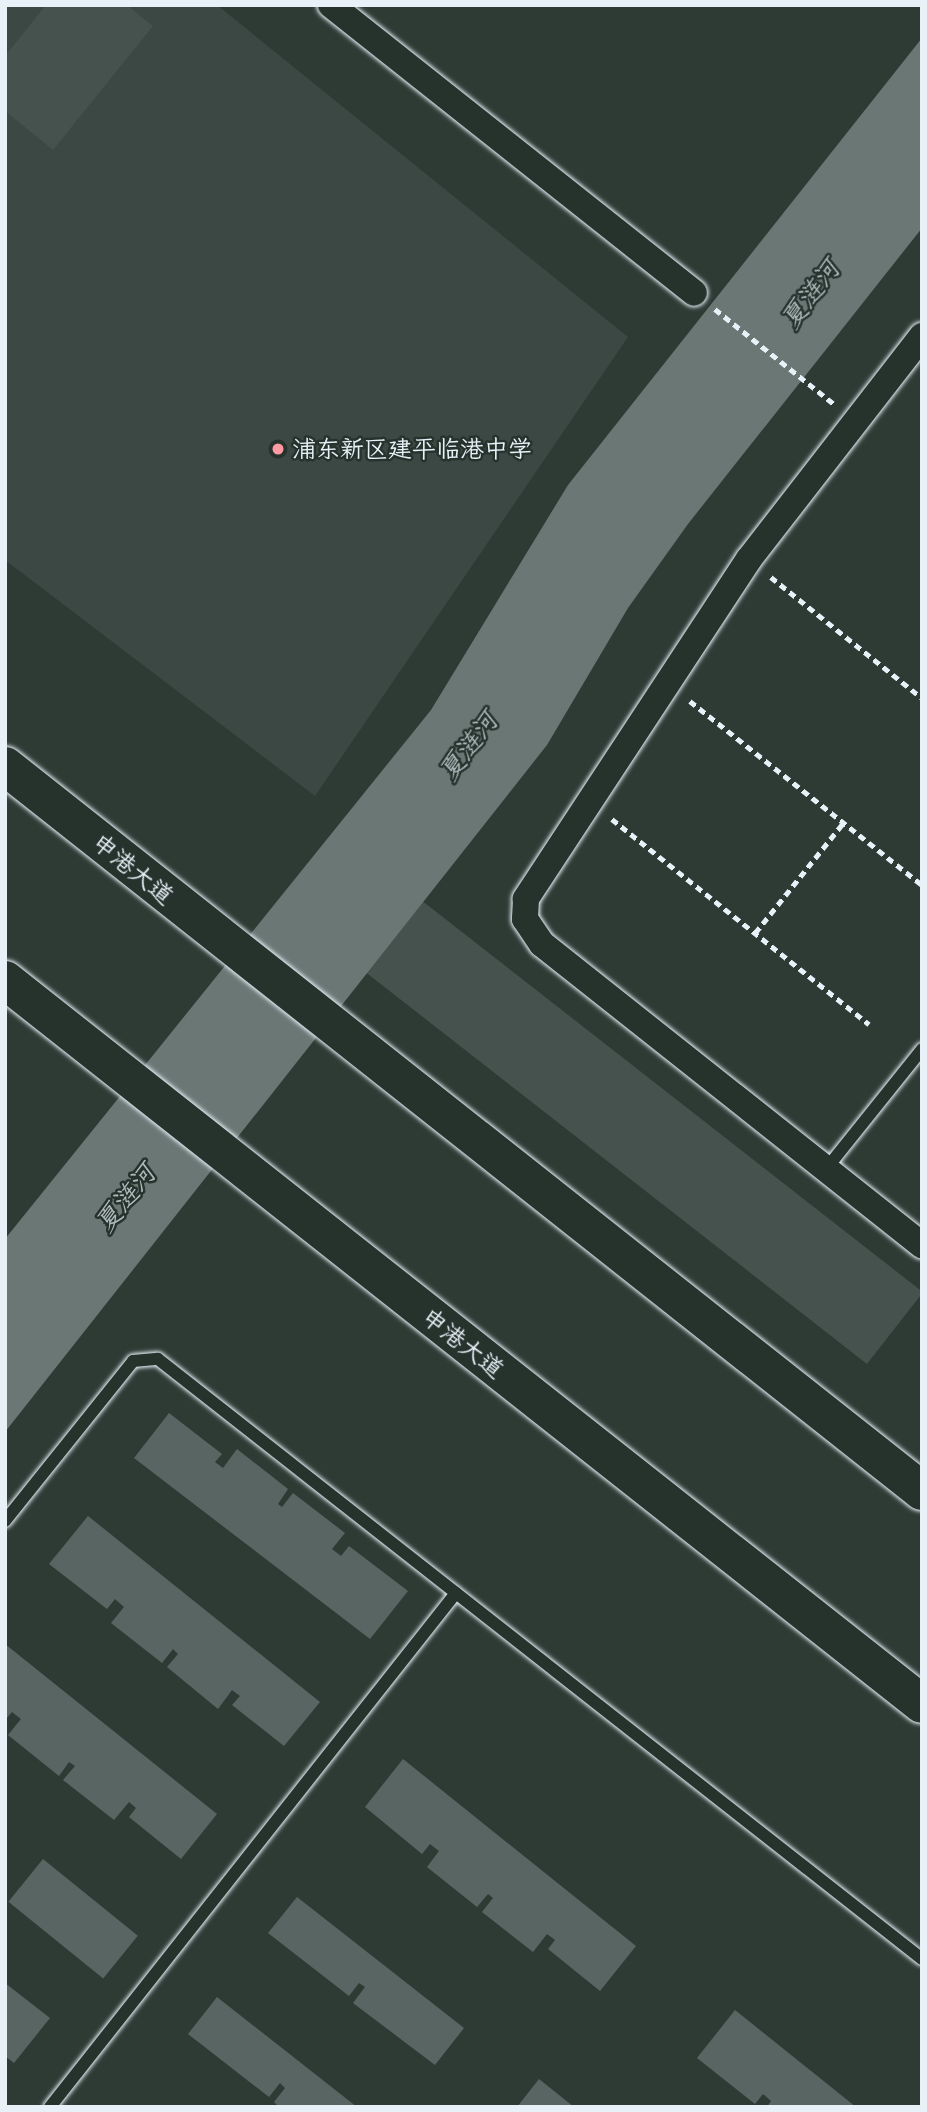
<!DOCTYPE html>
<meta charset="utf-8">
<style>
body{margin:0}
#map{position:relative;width:927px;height:2112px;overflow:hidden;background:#2e3b35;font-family:"Patrick Hand","LXGW WenKai TC",sans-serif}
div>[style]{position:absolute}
.built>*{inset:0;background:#3b4843}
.green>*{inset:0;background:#45524e;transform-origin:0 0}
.water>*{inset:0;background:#6b7775}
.building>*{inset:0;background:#596563;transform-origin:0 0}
.path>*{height:4.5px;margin-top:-2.25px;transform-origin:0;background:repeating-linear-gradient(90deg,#e8f1f8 0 7px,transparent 0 12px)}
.roads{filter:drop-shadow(0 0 2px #e8f1f8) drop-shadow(0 0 2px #e8f1f8)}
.service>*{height:12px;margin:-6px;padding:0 6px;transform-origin:6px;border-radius:6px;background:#26332d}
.minor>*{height:26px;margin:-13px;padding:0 13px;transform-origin:13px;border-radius:13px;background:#26332d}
.primary>*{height:38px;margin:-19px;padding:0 19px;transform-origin:19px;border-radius:19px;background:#26332d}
.dots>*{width:19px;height:19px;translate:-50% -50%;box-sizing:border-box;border:4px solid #26332d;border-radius:50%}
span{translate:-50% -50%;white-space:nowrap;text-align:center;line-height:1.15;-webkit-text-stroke:5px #26332d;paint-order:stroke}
.poi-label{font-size:24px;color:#e8f1f8}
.left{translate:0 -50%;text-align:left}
.street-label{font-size:24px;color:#e8f1f8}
.water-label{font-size:26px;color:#b0babd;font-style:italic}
.frame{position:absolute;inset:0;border:7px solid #e8f1f8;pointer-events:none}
</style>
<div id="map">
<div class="built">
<i style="clip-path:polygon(5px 5px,217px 5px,628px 337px,315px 796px,5px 560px)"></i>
</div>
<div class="green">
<i style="clip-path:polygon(46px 5px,127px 5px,153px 26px,53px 150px,5px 111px,5px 56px)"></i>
<i style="left:421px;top:900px;width:637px;height:91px;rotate:38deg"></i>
</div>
<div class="water">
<i style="clip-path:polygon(922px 38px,922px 228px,688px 524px,628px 608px,547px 745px,5px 1432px,5px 1239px,431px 710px,568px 485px)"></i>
</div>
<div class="building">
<i style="clip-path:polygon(169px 1413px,222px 1454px,215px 1462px,223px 1468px,237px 1449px,288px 1489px,278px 1504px,282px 1507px,293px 1493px,345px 1533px,332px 1549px,341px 1556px,349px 1546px,408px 1591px,370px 1639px,134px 1458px)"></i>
<i style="clip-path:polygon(88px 1516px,320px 1702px,284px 1746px,232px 1705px,240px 1696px,232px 1690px,218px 1709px,167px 1667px,178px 1654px,173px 1649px,162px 1663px,111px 1623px,124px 1607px,115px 1599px,107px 1609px,49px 1564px)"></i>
<i style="clip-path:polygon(5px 1644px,217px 1814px,181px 1859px,129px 1817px,136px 1808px,129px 1802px,114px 1820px,63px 1780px,75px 1766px,69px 1762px,59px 1776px,8px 1735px,21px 1719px,12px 1712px,5px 1720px)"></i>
<i style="clip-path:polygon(403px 1759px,636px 1946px,600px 1991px,548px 1949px,555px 1940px,547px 1934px,533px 1952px,482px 1912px,493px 1898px,488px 1894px,477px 1907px,427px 1867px,439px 1851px,430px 1844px,422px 1854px,365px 1807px)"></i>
<i style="left:43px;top:1859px;width:122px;height:55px;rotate:39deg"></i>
<i style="clip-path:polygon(297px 1897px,464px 2028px,435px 2065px,353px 2003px,365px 1987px,359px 1983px,349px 1996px,268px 1933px)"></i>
<i style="clip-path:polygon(5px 1983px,50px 2018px,14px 2063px,5px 2056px)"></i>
<i style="clip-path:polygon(217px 1997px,357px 2107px,279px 2107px,274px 2102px,285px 2088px,280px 2083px,269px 2097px,188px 2034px)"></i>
<i style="clip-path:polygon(735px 2010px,856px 2107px,767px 2107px,771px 2101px,763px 2094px,755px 2104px,697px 2058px)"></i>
<i style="clip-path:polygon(539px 2079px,574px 2107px,517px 2107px)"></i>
</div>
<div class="path">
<i style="left:715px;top:309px;width:152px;rotate:38.6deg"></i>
<i style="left:771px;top:577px;width:193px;rotate:38.7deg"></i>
<i style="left:690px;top:701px;width:296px;rotate:38.4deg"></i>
<i style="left:612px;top:819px;width:329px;rotate:38.6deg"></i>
<i style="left:755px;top:933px;width:141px;rotate:-51.3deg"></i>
</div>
<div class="roads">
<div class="service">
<i style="left:826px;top:1169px;width:154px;rotate:-51.3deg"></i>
<i style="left:5px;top:1521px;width:205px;rotate:-51.3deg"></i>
<i style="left:133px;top:1361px;width:25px;rotate:-5deg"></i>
<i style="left:158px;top:1359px;width:971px;rotate:38.14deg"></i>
<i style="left:50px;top:2107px;width:655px;rotate:-51.7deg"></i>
</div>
<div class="minor">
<i style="left:331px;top:5px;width:463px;rotate:38.4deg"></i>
<i style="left:922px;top:336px;width:282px;rotate:127.8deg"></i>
<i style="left:749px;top:559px;width:407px;rotate:123.3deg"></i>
<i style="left:526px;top:899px;width:20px;rotate:93deg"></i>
<i style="left:525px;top:919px;width:30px;rotate:56deg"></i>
<i style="left:542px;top:944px;width:485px;rotate:38.4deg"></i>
</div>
<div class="primary">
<i style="left:5px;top:766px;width:1169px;rotate:38.33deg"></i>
<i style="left:5px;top:980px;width:1168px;rotate:38.29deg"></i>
</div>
</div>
<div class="dots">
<i style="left:278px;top:449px;background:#ff9aa2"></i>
</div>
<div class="poi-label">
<span class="left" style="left:292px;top:449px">浦东新区建平临港中学</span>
</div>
<div class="street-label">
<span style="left:133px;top:869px;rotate:39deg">申港大道</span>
<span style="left:463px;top:1343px;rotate:38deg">申港大道</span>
</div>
<div class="water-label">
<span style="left:810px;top:294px;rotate:-53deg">夏涟河</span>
<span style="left:468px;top:746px;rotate:-53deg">夏涟河</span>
<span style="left:125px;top:1198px;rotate:-51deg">夏涟河</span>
</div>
<div class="frame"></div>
</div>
